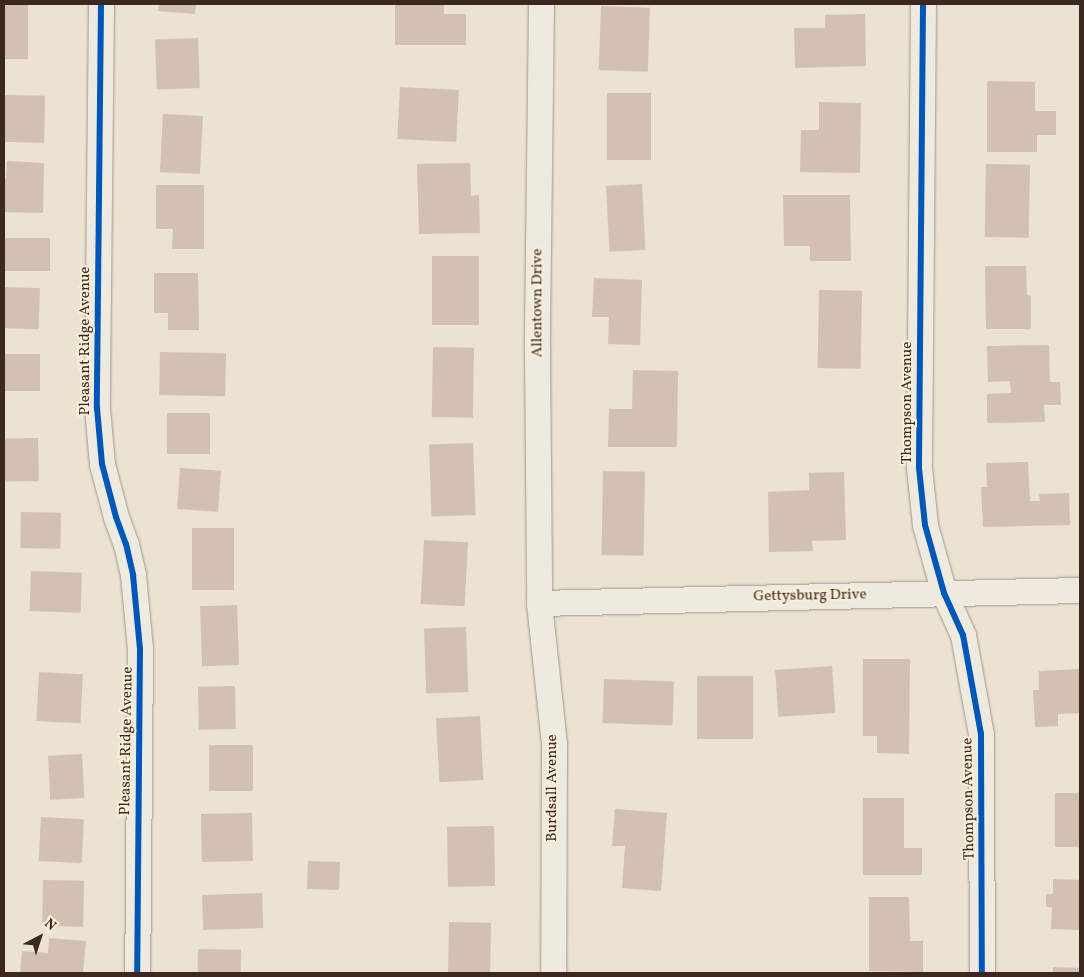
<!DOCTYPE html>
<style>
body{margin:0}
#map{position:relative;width:1084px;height:977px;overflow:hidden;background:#ebe2d0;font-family:Vollkorn,serif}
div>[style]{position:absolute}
.building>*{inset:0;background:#d2c0b0;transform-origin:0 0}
.roads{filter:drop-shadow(0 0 1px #9e978c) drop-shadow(0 0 1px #9e978c)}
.street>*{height:25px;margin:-12.5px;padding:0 12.5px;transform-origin:12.5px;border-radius:12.5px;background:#eeeae0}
.cycleway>*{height:6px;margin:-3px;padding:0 3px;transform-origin:3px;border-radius:3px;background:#0057b8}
span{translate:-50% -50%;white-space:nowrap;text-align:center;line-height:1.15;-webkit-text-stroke:4px #f9efd9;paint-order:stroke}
.street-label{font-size:15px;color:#3c2820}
.frame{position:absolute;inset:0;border:5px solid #3c2820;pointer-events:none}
.north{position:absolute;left:15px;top:912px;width:50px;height:50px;-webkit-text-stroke:4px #f9efd9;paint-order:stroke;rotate:40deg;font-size:14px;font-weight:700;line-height:20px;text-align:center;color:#3c2820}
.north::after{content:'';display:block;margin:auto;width:18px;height:22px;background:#3c2820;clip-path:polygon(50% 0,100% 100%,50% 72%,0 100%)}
</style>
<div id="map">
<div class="building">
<i style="left:4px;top:4px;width:24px;height:55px"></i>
<i style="clip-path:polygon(159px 4px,196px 4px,195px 14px,158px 11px)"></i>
<i style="clip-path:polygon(395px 4px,444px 4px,444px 14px,466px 14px,466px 45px,395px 45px)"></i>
<i style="left:601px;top:6px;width:49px;height:64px;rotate:2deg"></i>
<i style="clip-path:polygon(865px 14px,866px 66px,795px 68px,794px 28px,825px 28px,825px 15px)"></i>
<i style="left:198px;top:38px;width:50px;height:43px;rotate:88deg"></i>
<i style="clip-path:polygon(987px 81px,1035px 82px,1035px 111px,1056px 111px,1056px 135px,1037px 135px,1037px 152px,987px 152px)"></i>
<i style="left:400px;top:87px;width:59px;height:52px;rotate:3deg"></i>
<i style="left:607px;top:93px;width:44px;height:67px"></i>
<i style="left:5px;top:95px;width:40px;height:47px;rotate:1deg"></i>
<i style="clip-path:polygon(819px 102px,861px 103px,860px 173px,800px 172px,801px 130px,819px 130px)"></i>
<i style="left:163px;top:114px;width:40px;height:58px;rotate:3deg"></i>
<i style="clip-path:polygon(7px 161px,44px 163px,43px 213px,4px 212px,4px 178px,6px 178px)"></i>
<i style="clip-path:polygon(470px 163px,471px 196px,479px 195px,480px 233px,419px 234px,417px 164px)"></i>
<i style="left:986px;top:164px;width:44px;height:73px;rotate:1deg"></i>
<i style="left:642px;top:184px;width:66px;height:36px;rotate:87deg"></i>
<i style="clip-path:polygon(156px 185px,204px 185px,204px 249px,172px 249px,173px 229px,156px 229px)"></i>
<i style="clip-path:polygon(783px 195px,850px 195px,851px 261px,810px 261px,810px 246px,784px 246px)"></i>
<i style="left:4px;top:238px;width:46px;height:33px"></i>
<i style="left:479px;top:256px;width:69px;height:47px;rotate:90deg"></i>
<i style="clip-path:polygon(985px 266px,1026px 266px,1027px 295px,1031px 296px,1031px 329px,986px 329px)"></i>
<i style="clip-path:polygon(154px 273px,198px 273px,199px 330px,168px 330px,168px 313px,154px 313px)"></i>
<i style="clip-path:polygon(594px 278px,642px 280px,640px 345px,608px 344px,609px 317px,592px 317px)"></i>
<i style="left:4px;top:287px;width:36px;height:41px;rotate:2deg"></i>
<i style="left:819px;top:290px;width:43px;height:78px;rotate:1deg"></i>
<i style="clip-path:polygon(1049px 345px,1050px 382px,1060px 382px,1061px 405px,1044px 405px,1045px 422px,987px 423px,987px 394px,1011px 393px,1010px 381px,988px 382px,987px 346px)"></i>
<i style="left:433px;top:347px;width:41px;height:70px;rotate:1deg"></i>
<i style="left:160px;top:352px;width:66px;height:43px;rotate:1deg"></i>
<i style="left:4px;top:354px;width:36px;height:37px"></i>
<i style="clip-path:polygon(633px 370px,678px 371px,677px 447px,608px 447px,609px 409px,632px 409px)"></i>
<i style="left:167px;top:413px;width:43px;height:41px"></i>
<i style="left:38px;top:438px;width:43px;height:34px;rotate:89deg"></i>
<i style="left:473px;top:443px;width:72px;height:44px;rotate:88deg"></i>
<i style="clip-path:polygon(1028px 462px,1030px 501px,1040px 501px,1039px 494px,1069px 493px,1070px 525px,983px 527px,981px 487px,987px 487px,986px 463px)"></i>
<i style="left:180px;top:468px;width:41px;height:41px;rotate:4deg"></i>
<i style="left:603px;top:471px;width:42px;height:84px;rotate:1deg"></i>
<i style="clip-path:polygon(844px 472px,846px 540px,812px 541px,813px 551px,769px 552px,768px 492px,809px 490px,809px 473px)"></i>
<i style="left:21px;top:512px;width:40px;height:36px;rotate:1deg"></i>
<i style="left:234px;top:528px;width:62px;height:42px;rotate:90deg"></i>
<i style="left:424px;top:540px;width:44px;height:64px;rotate:3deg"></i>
<i style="left:31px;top:571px;width:51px;height:40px;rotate:2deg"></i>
<i style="left:237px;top:605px;width:60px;height:37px;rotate:88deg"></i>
<i style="left:466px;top:627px;width:65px;height:42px;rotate:88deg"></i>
<i style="clip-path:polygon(863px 659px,910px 659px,909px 754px,877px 753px,877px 736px,863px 736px)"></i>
<i style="left:832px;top:666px;width:47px;height:57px;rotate:86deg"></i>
<i style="clip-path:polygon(1080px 669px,1080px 713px,1058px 714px,1058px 726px,1035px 727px,1033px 690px,1039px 690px,1039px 671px)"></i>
<i style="left:39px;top:672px;width:44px;height:49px;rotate:3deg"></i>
<i style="left:697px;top:676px;width:56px;height:63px"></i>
<i style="left:604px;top:679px;width:70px;height:44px;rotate:2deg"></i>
<i style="left:235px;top:686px;width:43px;height:37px;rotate:89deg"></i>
<i style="left:480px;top:716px;width:64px;height:44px;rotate:87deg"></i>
<i style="left:209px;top:745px;width:44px;height:46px"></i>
<i style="left:82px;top:754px;width:44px;height:34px;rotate:87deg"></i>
<i style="left:1055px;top:793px;width:25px;height:54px"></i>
<i style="clip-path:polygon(863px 798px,904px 798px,904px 848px,922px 848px,922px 875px,863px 875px)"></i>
<i style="clip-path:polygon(615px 809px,667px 813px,661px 891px,622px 888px,625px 846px,612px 846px)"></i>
<i style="left:252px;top:813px;width:48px;height:51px;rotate:89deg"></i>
<i style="left:41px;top:817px;width:43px;height:44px;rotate:3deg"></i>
<i style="left:494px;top:826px;width:60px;height:47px;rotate:89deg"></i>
<i style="left:308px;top:861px;width:32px;height:28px;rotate:2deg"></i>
<i style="clip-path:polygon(1053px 879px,1080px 880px,1080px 930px,1051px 929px,1052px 907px,1046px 907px,1046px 894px,1053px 894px)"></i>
<i style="left:43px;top:880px;width:41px;height:46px;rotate:1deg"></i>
<i style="left:262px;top:893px;width:35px;height:60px;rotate:88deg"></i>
<i style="clip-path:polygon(869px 897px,909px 897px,910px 941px,923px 941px,923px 972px,869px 971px)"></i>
<i style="left:449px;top:922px;width:42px;height:51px;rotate:1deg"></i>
<i style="clip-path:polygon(49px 938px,86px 941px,83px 973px,20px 973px,22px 951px,48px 953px)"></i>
<i style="left:198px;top:949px;width:43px;height:24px;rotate:1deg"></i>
<i style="clip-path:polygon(1053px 967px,1080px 968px,1080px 973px,1053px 973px)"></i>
</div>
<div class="roads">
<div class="street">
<i style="left:101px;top:4px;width:404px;rotate:90.6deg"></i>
<i style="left:97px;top:408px;width:56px;rotate:84.9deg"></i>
<i style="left:102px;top:464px;width:55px;rotate:75.2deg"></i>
<i style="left:116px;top:517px;width:29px;rotate:70deg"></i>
<i style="left:126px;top:544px;width:32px;rotate:77deg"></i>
<i style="left:133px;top:575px;width:74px;rotate:84.6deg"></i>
<i style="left:140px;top:649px;width:324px;rotate:90.5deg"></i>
<i style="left:541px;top:4px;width:346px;rotate:90.7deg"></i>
<i style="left:537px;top:350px;width:253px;rotate:89.5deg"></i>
<i style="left:539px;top:603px;width:141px;rotate:83.9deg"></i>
<i style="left:554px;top:743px;width:230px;rotate:90.2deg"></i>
<i style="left:923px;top:4px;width:464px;rotate:90.5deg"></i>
<i style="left:919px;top:468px;width:57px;rotate:84deg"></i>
<i style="left:925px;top:525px;width:71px;rotate:74.4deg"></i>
<i style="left:944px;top:593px;width:46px;rotate:65.7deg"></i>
<i style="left:963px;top:635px;width:101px;rotate:79.7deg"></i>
<i style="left:981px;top:734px;width:239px;rotate:89.8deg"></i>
<i style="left:539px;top:603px;width:541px;rotate:-1.38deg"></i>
</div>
</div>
<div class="cycleway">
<i style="left:101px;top:4px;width:404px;rotate:90.6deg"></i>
<i style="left:97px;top:408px;width:56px;rotate:84.9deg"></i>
<i style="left:102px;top:464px;width:55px;rotate:75.2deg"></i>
<i style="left:116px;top:517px;width:29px;rotate:70deg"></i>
<i style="left:126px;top:544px;width:32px;rotate:77deg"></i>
<i style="left:133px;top:575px;width:74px;rotate:84.6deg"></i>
<i style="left:140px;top:649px;width:324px;rotate:90.5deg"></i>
<i style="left:923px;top:4px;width:464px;rotate:90.5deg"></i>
<i style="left:919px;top:468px;width:57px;rotate:84deg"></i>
<i style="left:925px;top:525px;width:71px;rotate:74.4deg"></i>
<i style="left:944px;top:593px;width:46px;rotate:65.7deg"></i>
<i style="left:963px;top:635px;width:101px;rotate:79.7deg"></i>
<i style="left:981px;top:734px;width:239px;rotate:89.8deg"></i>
</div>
<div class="street-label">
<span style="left:538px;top:303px;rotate:-90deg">Allentown Drive</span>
<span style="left:86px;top:341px;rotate:-90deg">Pleasant Ridge Avenue</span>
<span style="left:908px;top:403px;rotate:-90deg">Thompson Avenue</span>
<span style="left:810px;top:596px;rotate:-1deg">Gettysburg Drive</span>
<span style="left:127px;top:741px;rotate:-89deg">Pleasant Ridge Avenue</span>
<span style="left:553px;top:788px;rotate:-90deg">Burdsall Avenue</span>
<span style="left:969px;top:799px;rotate:-91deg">Thompson Avenue</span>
</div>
<div class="frame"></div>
<div class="north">N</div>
</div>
